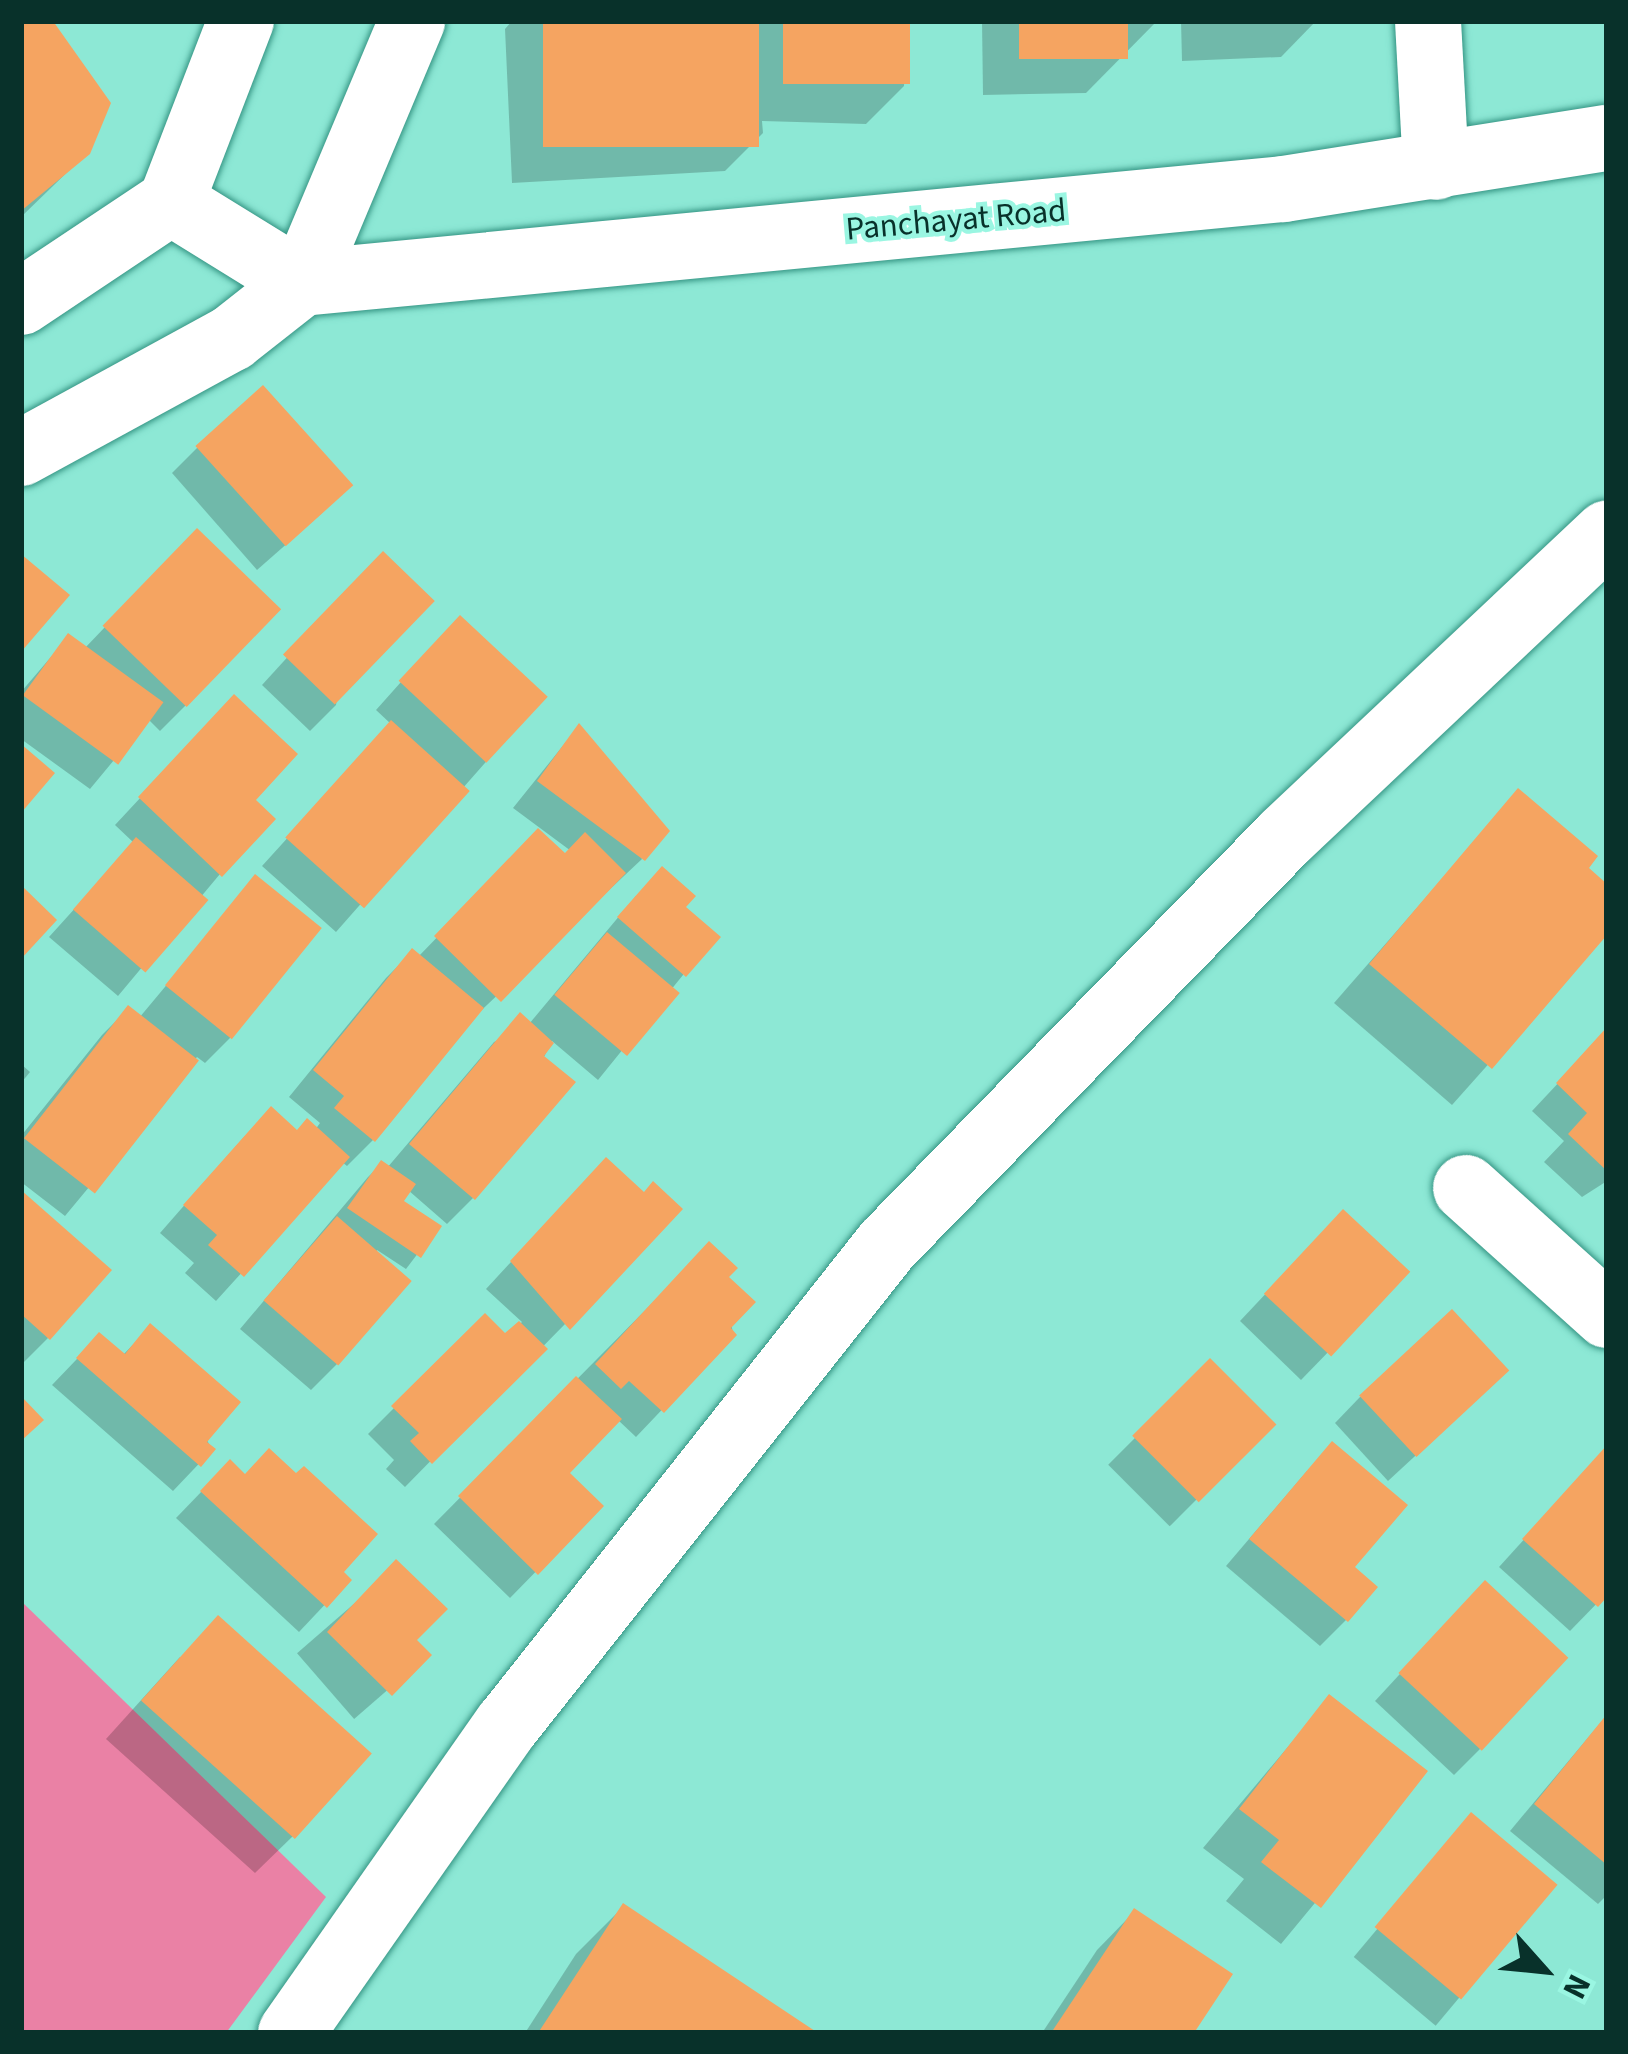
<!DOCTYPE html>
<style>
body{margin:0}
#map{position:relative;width:1628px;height:2054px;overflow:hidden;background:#8de8d5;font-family:"Source Sans 3",sans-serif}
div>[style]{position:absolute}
.green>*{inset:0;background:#ea81a5}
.shadow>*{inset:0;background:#0003;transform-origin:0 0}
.building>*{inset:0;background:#f5a461;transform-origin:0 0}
.roads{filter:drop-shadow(0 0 3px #349483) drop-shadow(0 0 3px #349483)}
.street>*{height:66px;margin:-33px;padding:0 33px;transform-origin:33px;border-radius:33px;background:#fff}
.secondary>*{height:66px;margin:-33px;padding:0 33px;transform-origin:33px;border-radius:33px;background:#fff}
span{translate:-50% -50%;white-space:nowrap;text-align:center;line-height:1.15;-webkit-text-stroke:9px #9af6e2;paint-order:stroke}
.street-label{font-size:33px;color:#08312a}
.frame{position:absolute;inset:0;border:24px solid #08312a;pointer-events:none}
.north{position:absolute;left:1484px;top:1910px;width:120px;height:120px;-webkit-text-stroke:9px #9af6e2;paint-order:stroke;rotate:117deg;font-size:33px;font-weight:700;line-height:48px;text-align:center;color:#08312a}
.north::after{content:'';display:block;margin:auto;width:42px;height:54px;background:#08312a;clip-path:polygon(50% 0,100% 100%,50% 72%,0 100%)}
</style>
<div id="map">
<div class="green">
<i style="clip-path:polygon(21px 1601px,326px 1897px,226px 2033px,21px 2033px)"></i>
</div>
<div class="shadow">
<i style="clip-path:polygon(21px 21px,50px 21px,87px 153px,21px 217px)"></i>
<i style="clip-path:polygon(512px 21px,907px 21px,904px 86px,866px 124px,762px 121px,763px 133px,725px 171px,512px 183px,505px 29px)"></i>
<i style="clip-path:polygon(982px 21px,1157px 21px,1086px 93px,983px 95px)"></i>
<i style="clip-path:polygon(1181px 21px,1316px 21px,1281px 57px,1182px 61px)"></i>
<i style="clip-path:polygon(198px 447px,323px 512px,257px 570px,172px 473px)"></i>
<i style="clip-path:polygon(171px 558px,186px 705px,160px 731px,148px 719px,90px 789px,21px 739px,21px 692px,68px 637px,84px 649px)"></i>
<i style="clip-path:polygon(357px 581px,336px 705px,310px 731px,262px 685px)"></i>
<i style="clip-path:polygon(434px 645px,544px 696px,336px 932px,262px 866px,391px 724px,376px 710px)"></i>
<i style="clip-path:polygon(209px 724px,252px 800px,220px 874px,118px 996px,49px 937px,134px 843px,115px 825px)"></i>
<i style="clip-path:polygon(578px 727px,642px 859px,469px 1022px,373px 1140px,347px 1166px,342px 1162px,216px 1301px,185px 1273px,194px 1263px,160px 1233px,245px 1136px,315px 1130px,320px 1123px,289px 1097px,386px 978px,412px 952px,418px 957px,539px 832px,564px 857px,571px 851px,513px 808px)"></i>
<i style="clip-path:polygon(1518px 792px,1607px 888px,1607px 931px,1452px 1105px,1334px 1003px)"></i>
<i style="clip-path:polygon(256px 878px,231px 1037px,205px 1063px,197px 1057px,65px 1216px,21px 1182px,21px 1136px,102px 1035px,128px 1009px,139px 1018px)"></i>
<i style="clip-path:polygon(636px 896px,682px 907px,683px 975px,598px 1080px,552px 1041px,473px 1198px,447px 1224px,408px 1190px,400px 1202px,438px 1227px,406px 1269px,377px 1250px,337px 1364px,311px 1390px,240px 1329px,368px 1177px,381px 1164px,387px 1168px,494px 1042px,529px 1024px)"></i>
<i style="clip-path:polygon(1607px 1031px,1607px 1181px,1582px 1197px,1544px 1162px,1564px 1141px,1532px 1111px)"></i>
<i style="clip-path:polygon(21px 1064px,30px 1072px,21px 1083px)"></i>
<i style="clip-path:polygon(580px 1187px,678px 1209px,405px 1487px,386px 1469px,394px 1460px,368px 1434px,485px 1317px,505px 1338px,522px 1322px,486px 1289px)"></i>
<i style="clip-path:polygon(21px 1194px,48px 1338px,22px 1364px,21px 1363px)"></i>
<i style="clip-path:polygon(1317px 1239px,1406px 1272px,1301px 1380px,1240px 1321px)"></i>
<i style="clip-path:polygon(684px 1271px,725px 1277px,733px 1335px,636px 1437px,618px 1420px,566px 1473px,600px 1506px,510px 1598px,434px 1524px)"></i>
<i style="clip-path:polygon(150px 1327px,212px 1450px,173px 1491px,52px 1385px,99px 1336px,122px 1356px)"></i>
<i style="left:1210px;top:1363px;width:87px;height:144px;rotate:45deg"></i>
<i style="clip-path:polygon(1360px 1397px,1479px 1397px,1388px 1481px,1335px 1423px)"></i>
<i style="clip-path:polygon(1607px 1448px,1607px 1593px,1570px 1631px,1499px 1567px)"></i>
<i style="clip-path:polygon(1307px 1471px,1351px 1568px,1346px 1620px,1320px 1646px,1226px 1566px)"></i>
<i style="clip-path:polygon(204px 1489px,348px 1580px,299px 1632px,176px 1518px)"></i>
<i style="left:371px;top:1589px;width:87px;height:98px;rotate:49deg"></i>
<i style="clip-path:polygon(1459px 1610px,1480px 1749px,1454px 1775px,1375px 1701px)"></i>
<i style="clip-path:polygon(180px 1657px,293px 1836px,255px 1873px,106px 1739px)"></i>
<i style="clip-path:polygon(1329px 1698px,1424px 1771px,1281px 1944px,1226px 1901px,1244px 1879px,1203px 1848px)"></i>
<i style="clip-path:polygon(1607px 1715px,1607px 1895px,1598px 1904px,1510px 1831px)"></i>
<i style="left:1472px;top:1816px;width:107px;height:184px;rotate:40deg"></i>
<i style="clip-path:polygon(623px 1907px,813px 2033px,525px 2033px,576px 1954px)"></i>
<i style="clip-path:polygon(1134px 1912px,1190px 2033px,1042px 2033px,1097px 1950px)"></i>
</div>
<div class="building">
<i style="clip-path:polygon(21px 21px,53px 21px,111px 103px,90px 154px,21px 211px)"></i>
<i style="left:543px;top:21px;width:216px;height:126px"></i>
<i style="left:783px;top:21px;width:127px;height:63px"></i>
<i style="left:1019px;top:21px;width:109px;height:38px"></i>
<i style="left:263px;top:385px;width:135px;height:91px;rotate:48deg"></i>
<i style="left:197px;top:528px;width:117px;height:136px;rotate:44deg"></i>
<i style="left:383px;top:551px;width:72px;height:144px;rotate:44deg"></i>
<i style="clip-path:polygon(21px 554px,70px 595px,21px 652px)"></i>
<i style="left:460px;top:615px;width:120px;height:90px;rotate:43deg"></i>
<i style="left:68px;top:633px;width:118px;height:77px;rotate:36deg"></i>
<i style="clip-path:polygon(234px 694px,298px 754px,256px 800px,276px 819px,222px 877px,138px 797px)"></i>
<i style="left:391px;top:720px;width:106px;height:158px;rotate:42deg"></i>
<i style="clip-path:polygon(579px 723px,670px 831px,645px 861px,537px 781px)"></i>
<i style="clip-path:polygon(21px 744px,55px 773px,21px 813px)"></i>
<i style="clip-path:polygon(1518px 788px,1598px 856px,1589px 868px,1607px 884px,1607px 935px,1492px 1069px,1369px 964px)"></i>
<i style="clip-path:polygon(538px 828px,565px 853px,585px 832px,626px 873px,501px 1002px,434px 936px)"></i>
<i style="left:136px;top:837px;width:96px;height:96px;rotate:41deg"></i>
<i style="clip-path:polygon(662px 866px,696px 896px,686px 907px,721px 937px,686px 977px,617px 917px)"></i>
<i style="left:255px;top:874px;width:86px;height:143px;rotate:39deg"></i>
<i style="clip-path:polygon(21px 885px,57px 920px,21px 959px)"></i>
<i style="left:607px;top:932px;width:95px;height:82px;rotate:40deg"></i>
<i style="clip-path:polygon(412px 948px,484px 1008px,375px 1142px,334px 1108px,344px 1096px,313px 1070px)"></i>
<i style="left:128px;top:1005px;width:90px;height:169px;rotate:38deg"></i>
<i style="clip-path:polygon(520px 1012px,554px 1043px,544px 1056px,576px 1082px,475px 1200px,409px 1144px)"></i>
<i style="clip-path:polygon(1607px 1027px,1607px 1171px,1568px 1134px,1587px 1113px,1556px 1083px)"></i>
<i style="clip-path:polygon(271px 1106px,297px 1130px,307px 1118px,350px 1157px,244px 1277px,208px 1245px,217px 1235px,183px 1205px)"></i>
<i style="clip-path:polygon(606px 1157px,644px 1192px,653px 1181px,683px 1209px,570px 1330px,510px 1261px)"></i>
<i style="clip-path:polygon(381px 1160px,416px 1184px,404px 1201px,442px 1226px,421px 1258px,347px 1208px)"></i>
<i style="clip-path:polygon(21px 1190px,112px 1270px,50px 1340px,21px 1314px)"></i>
<i style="left:1343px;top:1209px;width:92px;height:116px;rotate:43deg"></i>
<i style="left:337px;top:1216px;width:99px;height:112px;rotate:41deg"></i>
<i style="clip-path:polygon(709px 1241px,738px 1268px,729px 1277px,756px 1302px,731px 1328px,737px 1335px,664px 1413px,629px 1381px,621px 1389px,595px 1364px)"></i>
<i style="left:1452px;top:1309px;width:84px;height:127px;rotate:47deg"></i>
<i style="clip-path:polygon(485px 1313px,505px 1333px,519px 1321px,548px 1349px,432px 1464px,410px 1441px,419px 1433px,391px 1406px)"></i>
<i style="clip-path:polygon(150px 1323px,241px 1402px,207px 1442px,216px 1449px,201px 1467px,76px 1358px,99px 1332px,125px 1354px)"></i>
<i style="left:1210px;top:1358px;width:94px;height:110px;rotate:45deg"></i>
<i style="clip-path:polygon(576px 1376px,622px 1419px,570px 1473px,604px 1506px,538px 1575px,458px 1496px)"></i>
<i style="clip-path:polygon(21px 1396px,44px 1420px,21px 1441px)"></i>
<i style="clip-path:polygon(1332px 1441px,1408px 1505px,1355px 1567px,1378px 1587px,1348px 1622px,1249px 1539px)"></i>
<i style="clip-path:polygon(1607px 1445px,1607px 1597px,1598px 1607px,1522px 1539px)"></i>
<i style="clip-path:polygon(269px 1448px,296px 1473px,304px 1466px,378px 1534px,344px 1572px,352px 1580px,327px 1608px,200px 1491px,230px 1459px,245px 1474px)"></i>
<i style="clip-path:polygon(396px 1559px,448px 1609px,417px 1640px,432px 1655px,392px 1696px,327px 1632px)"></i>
<i style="left:1485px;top:1580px;width:114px;height:127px;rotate:43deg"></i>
<i style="left:218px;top:1615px;width:207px;height:115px;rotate:42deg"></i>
<i style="clip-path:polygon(1329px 1694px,1428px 1771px,1321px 1908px,1261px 1862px,1279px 1840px,1239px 1809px)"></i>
<i style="clip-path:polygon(1607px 1714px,1607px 1865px,1534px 1804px)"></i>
<i style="left:1471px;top:1812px;width:113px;height:150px;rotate:40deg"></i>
<i style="clip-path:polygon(623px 1903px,818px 2033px,538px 2033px)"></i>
<i style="clip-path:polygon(1134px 1908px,1233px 1974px,1194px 2033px,1051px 2033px)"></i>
</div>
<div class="roads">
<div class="street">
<i style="left:1428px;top:21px;width:146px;rotate:86.9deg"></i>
<i style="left:1466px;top:1188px;width:190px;rotate:42deg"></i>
</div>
<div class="secondary">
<i style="left:171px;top:202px;width:154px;rotate:31.7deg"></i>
<i style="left:302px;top:283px;width:986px;rotate:-5.47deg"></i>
<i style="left:1284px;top:189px;width:327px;rotate:-9deg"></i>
<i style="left:21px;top:302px;width:180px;rotate:-33.7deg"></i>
<i style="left:171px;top:202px;width:194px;rotate:-68.9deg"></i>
<i style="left:21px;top:453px;width:240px;rotate:-28.6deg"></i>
<i style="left:232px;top:338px;width:89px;rotate:-38.2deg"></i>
<i style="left:302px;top:283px;width:284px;rotate:-67.2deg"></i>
<i style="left:291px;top:2033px;width:376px;rotate:-55deg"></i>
<i style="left:507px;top:1725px;width:612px;rotate:-51.63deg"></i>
<i style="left:887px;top:1245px;width:571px;rotate:-45.71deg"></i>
<i style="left:1286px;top:836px;width:441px;rotate:-43.3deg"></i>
</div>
</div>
<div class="street-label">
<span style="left:956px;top:220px;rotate:-5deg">Panchayat Road</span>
</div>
<div class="frame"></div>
<div class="north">N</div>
</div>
